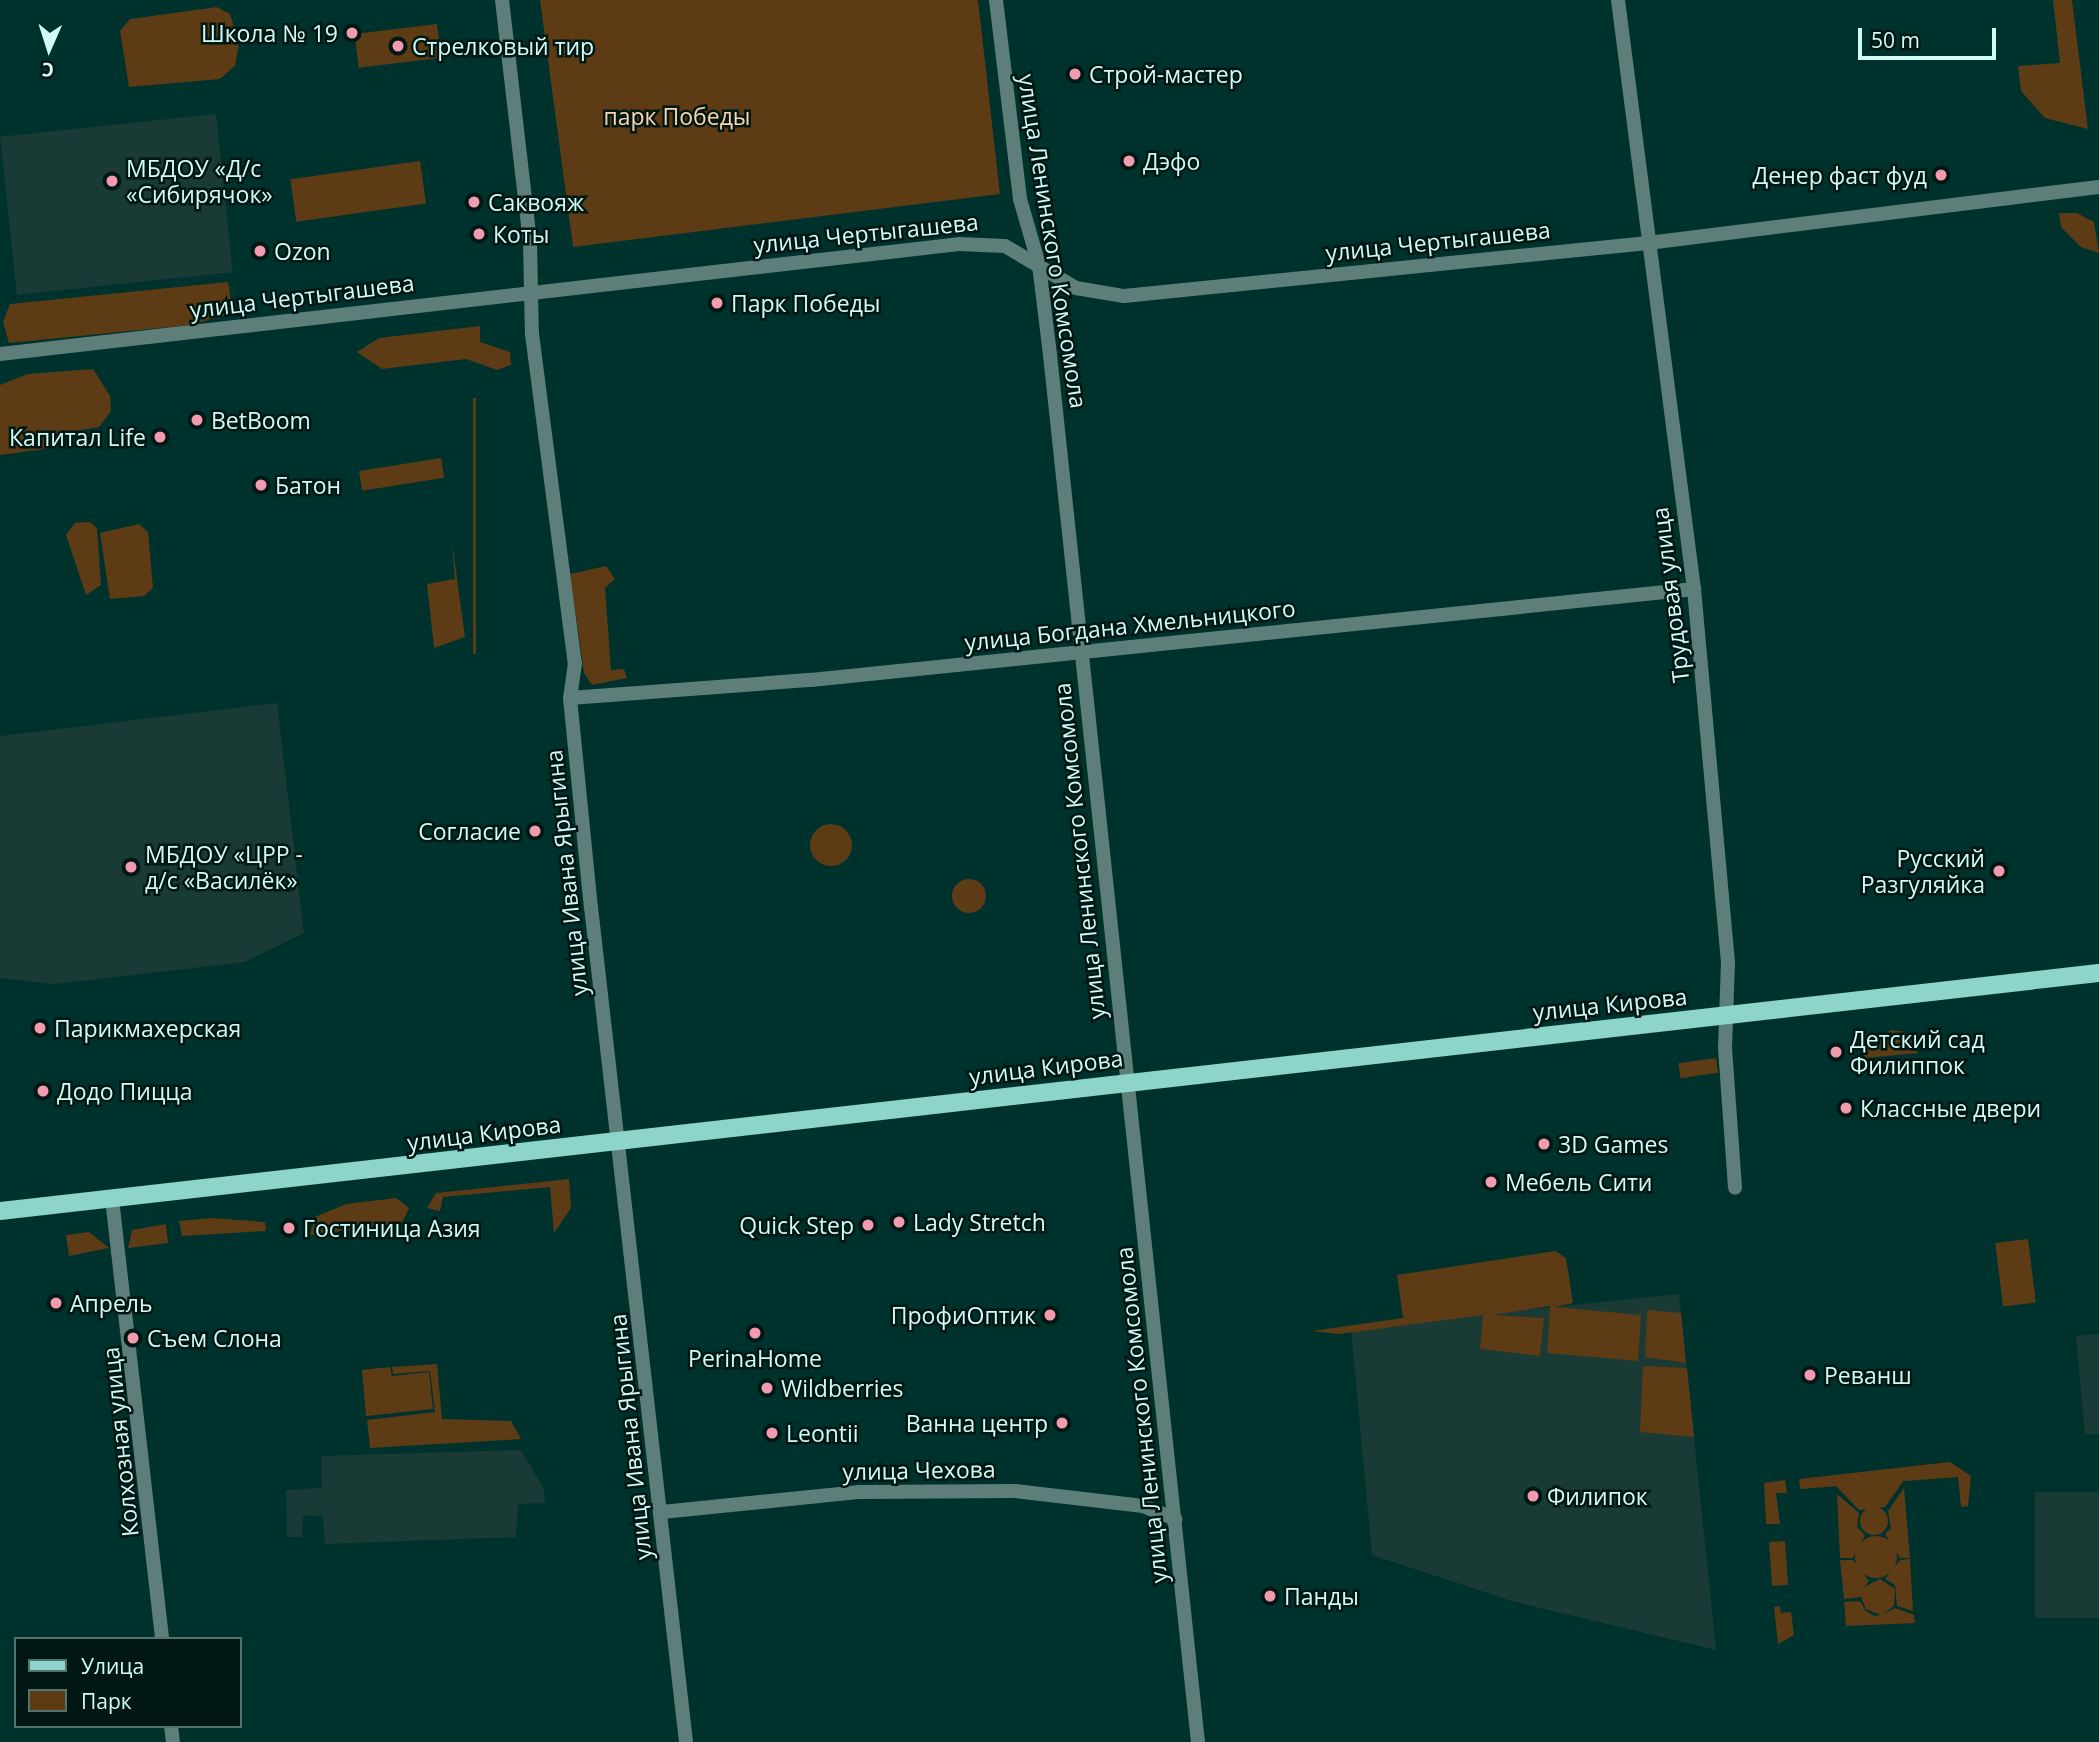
<!DOCTYPE html>
<meta charset="utf-8">
<style>
body{margin:0}
#map{position:relative;width:2099px;height:1742px;overflow:hidden;background:#00322d;font-family:"Open Sans",sans-serif}
div>[style]{position:absolute}
.built>*{inset:0;background:#1a3a36;transform-origin:0 0}
.green>*{inset:0;background:#5d3b15;transform-origin:0 0}
.round{border-radius:50%}
.minor>*{height:14px;margin:-7px;padding:0 7px;transform-origin:7px;border-radius:7px;background:#5d7e79}
.primary>*{height:18px;margin:-9px;padding:0 9px;transform-origin:9px;border-radius:9px;background:#8dd4ca}
.dots>*{width:19px;height:19px;translate:-50% -50%;box-sizing:border-box;border:4px solid #001714;border-radius:50%}
span{translate:-50% -50%;white-space:nowrap;text-align:center;line-height:1.15;-webkit-text-stroke:5px #001714;paint-order:stroke}
.poi-label{font-size:23px;color:#d2fbf4}
.right{translate:-100% -50%;text-align:right}
.left{translate:0 -50%;text-align:left}
.park-label{font-size:23px;color:#fcd3ac}
.street-label{font-size:23px;color:#d2fbf4}
.legend{position:absolute;left:14px;top:1637px;width:228px;height:91px;box-sizing:border-box;background:#001714;border:2px solid #54726e;margin:0;padding:9px 12px;list-style:none;font-size:21px;color:#d2fbf4}
.legend li{display:flex;align-items:center;gap:14px;height:35px}
.legend b{width:35px;border:2px solid #54726e}
.north{position:absolute;left:14px;top:14px;width:70px;height:70px;-webkit-text-stroke:5px #001714;paint-order:stroke;rotate:183deg;font-size:19px;font-weight:700;line-height:28px;text-align:center;color:#d2fbf4}
.north::after{content:'';display:block;margin:auto;width:24px;height:32px;background:#d2fbf4;clip-path:polygon(50% 0,100% 100%,50% 72%,0 100%)}
.scale{position:absolute;left:1858px;top:28px;width:138px;height:32px;box-sizing:border-box;border:4px solid #d2fbf4;border-top:0;padding-left:9px;font-size:21px;line-height:24px;white-space:nowrap;color:#d2fbf4;-webkit-text-stroke:5px #001714;paint-order:stroke}
</style>
<div id="map">
<div class="built">
<i style="left:216px;top:114px;width:159px;height:217px;rotate:84deg"></i>
<i style="clip-path:polygon(277px 703px,304px 933px,245px 962px,54px 984px,0 978px,0 736px)"></i>
<i style="clip-path:polygon(1679px 1294px,1716px 1650px,1512px 1601px,1372px 1555px,1351px 1328px)"></i>
<i style="clip-path:polygon(2099px 1334px,2099px 1434px,2085px 1435px,2076px 1336px)"></i>
<i style="clip-path:polygon(521px 1450px,544px 1489px,545px 1503px,518px 1504px,516px 1537px,325px 1544px,323px 1516px,303px 1515px,302px 1537px,287px 1537px,286px 1490px,322px 1488px,321px 1456px)"></i>
<i style="left:2035px;top:1492px;width:64px;height:126px"></i>
</div>
<div class="green">
<i style="clip-path:polygon(540px 0,978px 0,1000px 194px,573px 247px)"></i>
<i style="clip-path:polygon(2053px 0,2072px 0,2088px 129px,2045px 118px,2021px 91px,2018px 66px,2060px 63px)"></i>
<i style="clip-path:polygon(217px 7px,230px 14px,239px 44px,235px 66px,220px 79px,129px 87px,120px 31px,130px 19px)"></i>
<i style="left:437px;top:24px;width:34px;height:83px;rotate:83deg"></i>
<i style="left:420px;top:161px;width:43px;height:131px;rotate:82deg"></i>
<i style="clip-path:polygon(2059px 213px,2077px 213px,2094px 222px,2099px 253px,2081px 247px,2061px 227px)"></i>
<i style="clip-path:polygon(228px 282px,233px 313px,190px 325px,9px 343px,3px 322px,10px 304px)"></i>
<i style="clip-path:polygon(480px 326px,480px 342px,510px 352px,511px 365px,497px 370px,466px 359px,382px 369px,357px 352px,379px 338px)"></i>
<i style="clip-path:polygon(93px 369px,110px 396px,111px 411px,99px 427px,52px 435px,51px 448px,0 455px,0 385px,28px 374px)"></i>
<i style="left:473px;top:398px;width:3px;height:256px"></i>
<i style="left:441px;top:458px;width:20px;height:83px;rotate:81deg"></i>
<i style="clip-path:polygon(90px 522px,97px 528px,101px 585px,86px 595px,66px 535px,75px 523px)"></i>
<i style="clip-path:polygon(139px 524px,148px 532px,153px 588px,144px 596px,110px 599px,100px 533px)"></i>
<i style="clip-path:polygon(452px 542px,465px 637px,434px 648px,427px 584px,455px 579px)"></i>
<i style="clip-path:polygon(606px 566px,615px 579px,605px 588px,611px 670px,624px 669px,627px 678px,592px 685px,584px 673px,570px 574px)"></i>
<i class="round" style="left:810px;top:824px;width:42px;height:42px"></i>
<i class="round" style="left:952px;top:879px;width:34px;height:34px"></i>
<i style="clip-path:polygon(1891px 1030px,1906px 1032px,1918px 1053px,1865px 1058px,1861px 1048px)"></i>
<i style="left:1716px;top:1058px;width:15px;height:38px;rotate:82deg"></i>
<i style="clip-path:polygon(569px 1179px,571px 1208px,554px 1233px,550px 1187px,443px 1197px,440px 1211px,427px 1208px,436px 1193px)"></i>
<i style="clip-path:polygon(396px 1198px,409px 1208px,402px 1223px,310px 1235px,315px 1217px,346px 1204px)"></i>
<i style="clip-path:polygon(212px 1218px,265px 1222px,266px 1231px,182px 1236px,179px 1221px)"></i>
<i style="clip-path:polygon(166px 1224px,168px 1243px,128px 1248px,132px 1230px)"></i>
<i style="clip-path:polygon(89px 1232px,109px 1248px,69px 1256px,66px 1235px)"></i>
<i style="left:2028px;top:1239px;width:64px;height:33px;rotate:83deg"></i>
<i style="clip-path:polygon(1555px 1251px,1566px 1258px,1573px 1303px,1555px 1307px,1641px 1315px,1638px 1361px,1547px 1353px,1550px 1306px,1492px 1315px,1544px 1318px,1540px 1356px,1480px 1349px,1483px 1315px,1339px 1334px,1312px 1331px,1403px 1318px,1397px 1275px)"></i>
<i style="clip-path:polygon(1647px 1310px,1681px 1313px,1686px 1363px,1645px 1357px)"></i>
<i style="clip-path:polygon(437px 1364px,442px 1419px,511px 1421px,521px 1439px,370px 1448px,367px 1420px,435px 1412px,430px 1371px,393px 1374px,392px 1367px)"></i>
<i style="clip-path:polygon(1643px 1366px,1687px 1368px,1694px 1437px,1640px 1432px)"></i>
<i style="clip-path:polygon(390px 1367px,392px 1376px,429px 1372px,433px 1409px,366px 1416px,362px 1370px)"></i>
<i style="clip-path:polygon(1950px 1462px,1971px 1476px,1968px 1506px,1961px 1507px,1958px 1477px,1800px 1489px,1799px 1479px)"></i>
<i style="clip-path:polygon(1785px 1480px,1787px 1493px,1776px 1493px,1780px 1524px,1766px 1524px,1764px 1483px)"></i>
<i style="clip-path:polygon(1904px 1480px,1885px 1507px,1859px 1510px,1836px 1486px)"></i>
<i style="clip-path:polygon(1904px 1488px,1910px 1558px,1900px 1558px,1885px 1534px,1891px 1528px,1888px 1511px)"></i>
<i style="clip-path:polygon(1837px 1494px,1859px 1513px,1857px 1527px,1865px 1535px,1853px 1558px,1840px 1558px)"></i>
<i class="round" style="left:1860px;top:1507px;width:28px;height:28px"></i>
<i class="round" style="left:1855px;top:1536px;width:42px;height:42px"></i>
<i style="left:1785px;top:1541px;width:44px;height:16px;rotate:86deg"></i>
<i style="clip-path:polygon(1910px 1559px,1913px 1611px,1897px 1606px,1895px 1585px,1885px 1579px,1900px 1560px)"></i>
<i style="clip-path:polygon(1840px 1560px,1853px 1560px,1869px 1581px,1864px 1587px,1880px 1579px,1895px 1589px,1894px 1606px,1882px 1615px,1895px 1608px,1914px 1615px,1915px 1623px,1846px 1626px,1844px 1602px,1860px 1601px,1866px 1611px,1874px 1616px,1881px 1615px,1866px 1609px,1861px 1597px,1844px 1599px)"></i>
<i style="clip-path:polygon(1780px 1606px,1781px 1613px,1791px 1612px,1794px 1635px,1778px 1644px,1774px 1607px)"></i>
</div>
<div class="minor">
<i style="left:502px;top:0;width:244px;rotate:83.4deg"></i>
<i style="left:530px;top:242px;width:92px;rotate:88.8deg"></i>
<i style="left:532px;top:334px;width:332px;rotate:82.6deg"></i>
<i style="left:575px;top:663px;width:35px;rotate:98deg"></i>
<i style="left:570px;top:698px;width:210px;rotate:84.3deg"></i>
<i style="left:591px;top:907px;width:840px;rotate:83.51deg"></i>
<i style="left:996px;top:0;width:200px;rotate:83.1deg"></i>
<i style="left:1020px;top:199px;width:69px;rotate:73.9deg"></i>
<i style="left:1039px;top:265px;width:91px;rotate:83deg"></i>
<i style="left:1050px;top:355px;width:1395px;rotate:83.91deg"></i>
<i style="left:1618px;top:0;width:594px;rotate:82.65deg"></i>
<i style="left:1694px;top:589px;width:375px;rotate:84.8deg"></i>
<i style="left:1728px;top:962px;width:86px;rotate:92deg"></i>
<i style="left:1725px;top:1048px;width:140px;rotate:85.9deg"></i>
<i style="left:0;top:354px;width:965px;rotate:-6.54deg"></i>
<i style="left:959px;top:244px;width:46px;rotate:2.5deg"></i>
<i style="left:1005px;top:246px;width:82px;rotate:30.6deg"></i>
<i style="left:1076px;top:288px;width:49px;rotate:9.5deg"></i>
<i style="left:1124px;top:296px;width:527px;rotate:-5.78deg"></i>
<i style="left:1648px;top:243px;width:454px;rotate:-7.1deg"></i>
<i style="left:570px;top:698px;width:242px;rotate:-4.3deg"></i>
<i style="left:811px;top:680px;width:888px;rotate:-5.88deg"></i>
<i style="left:112px;top:1199px;width:443px;rotate:83.5deg"></i>
<i style="left:662px;top:1512px;width:199px;rotate:-5.8deg"></i>
<i style="left:860px;top:1492px;width:155px;rotate:-0.4deg"></i>
<i style="left:1015px;top:1491px;width:129px;rotate:6.7deg"></i>
<i style="left:1143px;top:1506px;width:35px;rotate:22deg"></i>
<i style="left:171px;top:1726px;width:16px;rotate:83deg"></i>
</div>
<div class="primary">
<i style="left:0;top:1211px;width:2112px;rotate:-6.47deg"></i>
</div>
<div class="dots">
<i style="left:352px;top:33px;background:#f29aae"></i>
<i style="left:398px;top:46px;background:#f29aae"></i>
<i style="left:1075px;top:74px;background:#f29aae"></i>
<i style="left:1129px;top:161px;background:#f29aae"></i>
<i style="left:1941px;top:175px;background:#f29aae"></i>
<i style="left:112px;top:181px;background:#f29aae"></i>
<i style="left:474px;top:202px;background:#f29aae"></i>
<i style="left:479px;top:234px;background:#f29aae"></i>
<i style="left:260px;top:251px;background:#f29aae"></i>
<i style="left:717px;top:303px;background:#f29aae"></i>
<i style="left:197px;top:420px;background:#f29aae"></i>
<i style="left:160px;top:437px;background:#f29aae"></i>
<i style="left:261px;top:485px;background:#f29aae"></i>
<i style="left:535px;top:831px;background:#f29aae"></i>
<i style="left:131px;top:867px;background:#f29aae"></i>
<i style="left:1999px;top:871px;background:#f29aae"></i>
<i style="left:40px;top:1028px;background:#f29aae"></i>
<i style="left:1836px;top:1052px;background:#f29aae"></i>
<i style="left:43px;top:1091px;background:#f29aae"></i>
<i style="left:1846px;top:1108px;background:#f29aae"></i>
<i style="left:1544px;top:1144px;background:#f29aae"></i>
<i style="left:1491px;top:1182px;background:#f29aae"></i>
<i style="left:899px;top:1222px;background:#f29aae"></i>
<i style="left:868px;top:1225px;background:#f29aae"></i>
<i style="left:289px;top:1228px;background:#f29aae"></i>
<i style="left:56px;top:1303px;background:#f29aae"></i>
<i style="left:1050px;top:1315px;background:#f29aae"></i>
<i style="left:755px;top:1333px;background:#f29aae"></i>
<i style="left:133px;top:1338px;background:#f29aae"></i>
<i style="left:1810px;top:1375px;background:#f29aae"></i>
<i style="left:767px;top:1388px;background:#f29aae"></i>
<i style="left:1062px;top:1423px;background:#f29aae"></i>
<i style="left:772px;top:1433px;background:#f29aae"></i>
<i style="left:1533px;top:1496px;background:#f29aae"></i>
<i style="left:1270px;top:1596px;background:#f29aae"></i>
</div>
<div class="poi-label">
<span class="right" style="left:338px;top:33px">Школа № 19</span>
<span class="left" style="left:412px;top:46px">Стрелковый тир</span>
<span class="left" style="left:1089px;top:74px">Строй-мастер</span>
<span class="left" style="left:1143px;top:161px">Дэфо</span>
<span class="left" style="left:126px;top:181px">МБДОУ «Д/с<br>«Сибирячок»</span>
<span class="right" style="left:1927px;top:175px">Денер фаст фуд</span>
<span class="left" style="left:488px;top:202px">Саквояж</span>
<span class="left" style="left:493px;top:234px">Коты</span>
<span class="left" style="left:274px;top:251px">Ozon</span>
<span class="left" style="left:731px;top:303px">Парк Победы</span>
<span class="left" style="left:211px;top:420px">BetBoom</span>
<span class="right" style="left:146px;top:437px">Капитал Life</span>
<span class="left" style="left:275px;top:485px">Батон</span>
<span class="right" style="left:521px;top:831px">Согласие</span>
<span class="left" style="left:145px;top:867px">МБДОУ «ЦРР -<br>д/с «Василёк»</span>
<span class="right" style="left:1985px;top:871px">Русский<br>Разгуляйка</span>
<span class="left" style="left:54px;top:1028px">Парикмахерская</span>
<span class="left" style="left:1850px;top:1052px">Детский сад<br>Филиппок</span>
<span class="left" style="left:57px;top:1091px">Додо Пицца</span>
<span class="left" style="left:1860px;top:1108px">Классные двери</span>
<span class="left" style="left:1558px;top:1144px">3D Games</span>
<span class="left" style="left:1505px;top:1182px">Мебель Сити</span>
<span class="left" style="left:913px;top:1222px">Lady Stretch</span>
<span class="right" style="left:854px;top:1225px">Quick Step</span>
<span class="left" style="left:303px;top:1228px">Гостиница Азия</span>
<span class="left" style="left:70px;top:1303px">Апрель</span>
<span class="right" style="left:1036px;top:1315px">ПрофиОптик</span>
<span class="left" style="left:147px;top:1338px">Съем Слона</span>
<span style="left:755px;top:1358px">PerinaHome</span>
<span class="left" style="left:1824px;top:1375px">Реванш</span>
<span class="left" style="left:781px;top:1388px">Wildberries</span>
<span class="right" style="left:1048px;top:1423px">Ванна центр</span>
<span class="left" style="left:786px;top:1433px">Leontii</span>
<span class="left" style="left:1547px;top:1496px">Филипок</span>
<span class="left" style="left:1284px;top:1596px">Панды</span>
</div>
<div class="park-label">
<span style="left:677px;top:116px">парк Победы</span>
</div>
<div class="street-label">
<span style="left:866px;top:233px;rotate:-6deg">улица Чертыгашева</span>
<span style="left:1053px;top:241px;rotate:81deg">улица Ленинского Комсомола</span>
<span style="left:1438px;top:241px;rotate:-6deg">улица Чертыгашева</span>
<span style="left:302px;top:296px;rotate:-7deg">улица Чертыгашева</span>
<span style="left:1670px;top:595px;rotate:-97deg">Трудовая улица</span>
<span style="left:1130px;top:625px;rotate:-6deg">улица Богдана Хмельницкого</span>
<span style="left:1079px;top:851px;rotate:-96deg">улица Ленинского Комсомола</span>
<span style="left:566px;top:873px;rotate:-96deg">улица Ивана Ярыгина</span>
<span style="left:1610px;top:1004px;rotate:-6deg">улица Кирова</span>
<span style="left:1046px;top:1067px;rotate:-7deg">улица Кирова</span>
<span style="left:484px;top:1133px;rotate:-7deg">улица Кирова</span>
<span style="left:1141px;top:1415px;rotate:-96deg">улица Ленинского Комсомола</span>
<span style="left:630px;top:1437px;rotate:-96deg">улица Ивана Ярыгина</span>
<span style="left:120px;top:1442px;rotate:-96deg">Колхозная улица</span>
<span style="left:919px;top:1470px;rotate:-1deg">улица Чехова</span>
</div>
<ul class="legend">
<li><b style="height:9px;background:#8dd4ca"></b>Улица</li>
<li><b style="height:19px;background:#5d3b15"></b>Парк</li>
</ul>
<div class="north">С</div>
<div class="scale">50 m</div>
</div>
